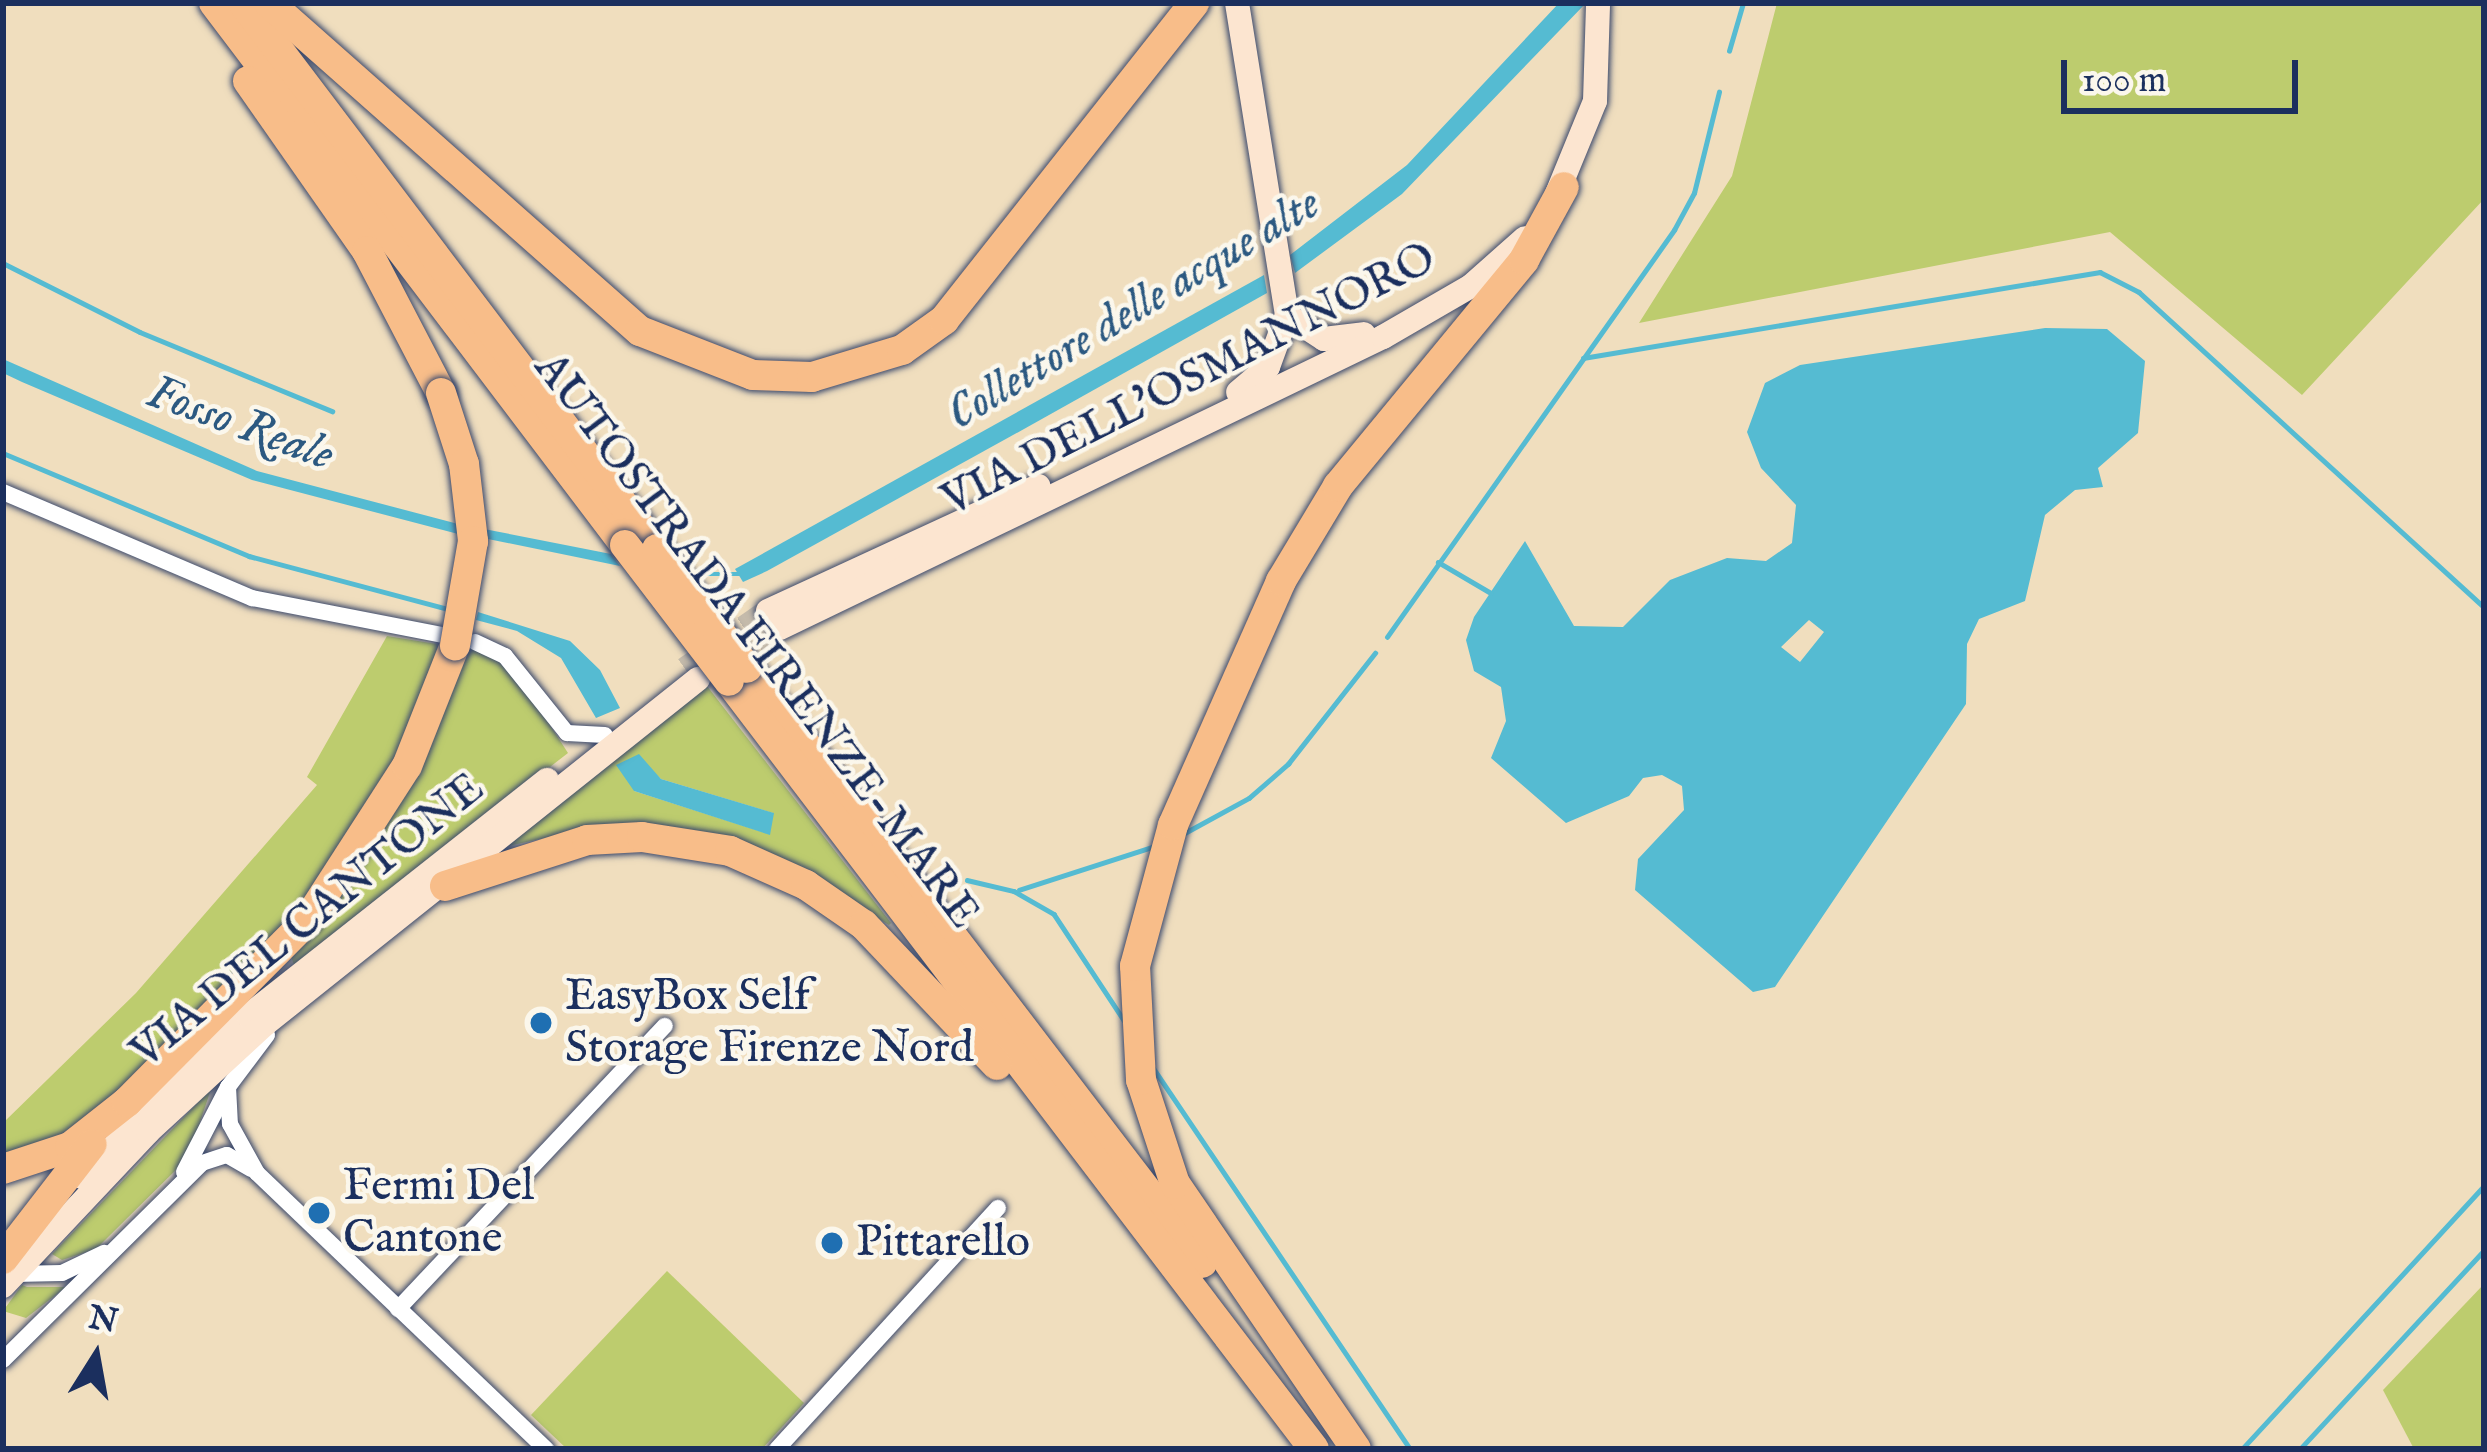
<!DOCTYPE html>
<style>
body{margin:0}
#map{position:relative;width:2487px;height:1452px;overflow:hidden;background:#f0debe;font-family:"IM FELL English",serif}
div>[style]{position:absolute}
.green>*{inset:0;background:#bdcc6e}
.water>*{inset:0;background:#55bbd2}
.stream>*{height:4.5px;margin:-2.25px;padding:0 2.25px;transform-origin:2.25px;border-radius:2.25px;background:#55bbd2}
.secondary-tunnel>*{height:24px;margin-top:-12px;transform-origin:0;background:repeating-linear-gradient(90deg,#c5bbab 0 24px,transparent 0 36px)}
.roads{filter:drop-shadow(0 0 3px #3b496c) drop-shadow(0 0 3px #3b496c)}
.street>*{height:16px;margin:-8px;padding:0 8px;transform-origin:8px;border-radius:8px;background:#fff}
.secondary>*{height:24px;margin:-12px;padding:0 12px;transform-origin:12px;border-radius:12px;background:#fce5d0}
.highway>*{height:30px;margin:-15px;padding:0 15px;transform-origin:15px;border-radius:15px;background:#f8bd89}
.bridges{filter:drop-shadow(0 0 3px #3b496c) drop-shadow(0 0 3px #3b496c)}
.highway-bridge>*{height:30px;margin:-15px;padding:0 15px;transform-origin:15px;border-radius:15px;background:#f8bd89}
.dots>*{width:33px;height:33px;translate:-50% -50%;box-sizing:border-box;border:6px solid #fbf7ec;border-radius:50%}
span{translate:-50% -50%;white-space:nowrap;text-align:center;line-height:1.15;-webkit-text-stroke:9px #fbf7ec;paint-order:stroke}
.street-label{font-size:45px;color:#1b2f5e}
.poi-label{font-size:45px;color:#1b2f5e}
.left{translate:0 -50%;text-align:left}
.water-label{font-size:48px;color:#2c5981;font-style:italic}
.frame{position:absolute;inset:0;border:6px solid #1b2f5e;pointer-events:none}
.north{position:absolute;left:36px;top:1296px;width:120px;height:120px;-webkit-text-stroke:9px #fbf7ec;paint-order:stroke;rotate:11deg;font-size:33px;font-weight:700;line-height:48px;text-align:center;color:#1b2f5e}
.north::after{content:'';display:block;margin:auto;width:42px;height:54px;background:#1b2f5e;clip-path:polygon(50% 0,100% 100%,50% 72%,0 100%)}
.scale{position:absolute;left:2061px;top:60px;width:237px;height:54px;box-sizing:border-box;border:6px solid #1b2f5e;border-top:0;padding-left:15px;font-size:36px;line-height:42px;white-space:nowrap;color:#1b2f5e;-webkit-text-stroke:9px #fbf7ec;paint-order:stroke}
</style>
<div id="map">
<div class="green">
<i style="clip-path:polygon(1777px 3px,2484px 3px,2484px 199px,2302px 395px,2110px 232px,1639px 323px,1732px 176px)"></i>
<i style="clip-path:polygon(387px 636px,443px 645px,404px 752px,326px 881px,82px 1130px,3px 1161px,3px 1123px,136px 993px,317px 785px,307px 777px)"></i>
<i style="clip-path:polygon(468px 647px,495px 656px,526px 688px,568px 753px,294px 965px,291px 956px,367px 859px)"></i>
<i style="clip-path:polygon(evenodd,707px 686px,891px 923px,889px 925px,801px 872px,582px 830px,508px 846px,707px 686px,643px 762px,661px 779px,773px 813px,769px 834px,634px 791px,643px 762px)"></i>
<i style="clip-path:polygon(211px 1089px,188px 1158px,96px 1249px,62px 1260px,52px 1254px)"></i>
<i style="clip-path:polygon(667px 1271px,804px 1403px,762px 1449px,567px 1449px,531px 1415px)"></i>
<i style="clip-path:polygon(2484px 1284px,2484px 1449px,2414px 1449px,2383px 1390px)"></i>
<i style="clip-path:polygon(22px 1285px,27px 1287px,66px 1287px,26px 1318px,3px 1311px)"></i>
</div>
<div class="water">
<i style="clip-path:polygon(1559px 3px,1586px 3px,1402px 194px,1295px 273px,1290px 255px,1407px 165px)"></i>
<i style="clip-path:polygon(1264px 275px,1267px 293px,1024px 429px,767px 571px,743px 582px,735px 569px)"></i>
<i style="clip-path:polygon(evenodd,2045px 328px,2107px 329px,2145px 361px,2138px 433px,2098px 468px,2103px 487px,2075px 490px,2045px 515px,2025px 601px,1979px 619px,1967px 644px,1966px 704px,1775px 987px,1753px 992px,1635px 890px,1638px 859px,1684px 810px,1682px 786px,1662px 775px,1643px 778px,1629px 796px,1566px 823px,1491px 758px,1506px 721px,1501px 687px,1474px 671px,1466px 640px,1474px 617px,1525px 541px,1574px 626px,1623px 627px,1670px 580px,1727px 558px,1766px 561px,1792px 543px,1796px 505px,1761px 468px,1747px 432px,1765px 383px,1800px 365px,2045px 328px,1809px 620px,1824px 632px,1800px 662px,1781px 647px,1809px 620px)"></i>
<i style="clip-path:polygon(3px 359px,257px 471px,462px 525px,462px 535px,252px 480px,22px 382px,3px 373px)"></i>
<i style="clip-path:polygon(484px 529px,611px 554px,620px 566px,483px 538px)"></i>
<i style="clip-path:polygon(478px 612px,570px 641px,600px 670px,620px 708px,596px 718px,561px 658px,517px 631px,476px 620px)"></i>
<i style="clip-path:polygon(639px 754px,661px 779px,774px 813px,770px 835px,634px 791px,616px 765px)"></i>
</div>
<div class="stream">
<i style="left:1729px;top:51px;width:50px;rotate:-73.7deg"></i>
<i style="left:3px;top:263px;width:153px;rotate:26.7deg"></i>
<i style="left:140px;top:332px;width:208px;rotate:22.4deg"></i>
<i style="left:1583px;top:358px;width:524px;rotate:-9.44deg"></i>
<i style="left:2100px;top:272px;width:44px;rotate:27.1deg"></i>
<i style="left:2139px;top:292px;width:467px;rotate:42.4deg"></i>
<i style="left:3px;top:453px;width:267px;rotate:22.7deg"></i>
<i style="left:249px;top:556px;width:206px;rotate:14.9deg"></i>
<i style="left:1438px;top:562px;width:61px;rotate:30.3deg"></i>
<i style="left:702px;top:574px;width:42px"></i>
<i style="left:1387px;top:637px;width:498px;rotate:-54.8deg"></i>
<i style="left:1674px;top:230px;width:42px;rotate:-61.6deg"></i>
<i style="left:1694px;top:193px;width:104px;rotate:-76.1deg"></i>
<i style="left:1181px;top:835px;width:77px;rotate:-28.6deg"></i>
<i style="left:1249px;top:798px;width:52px;rotate:-41.1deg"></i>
<i style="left:1288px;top:764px;width:141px;rotate:-51.9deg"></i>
<i style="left:967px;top:880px;width:48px;rotate:13.2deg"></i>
<i style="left:1014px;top:891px;width:46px;rotate:29.9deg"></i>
<i style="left:1054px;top:914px;width:127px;rotate:56.6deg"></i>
<i style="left:1019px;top:890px;width:143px;rotate:-17.9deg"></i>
<i style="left:1152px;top:1066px;width:462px;rotate:56deg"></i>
<i style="left:2242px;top:1449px;width:357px;rotate:-47.4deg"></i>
<i style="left:2300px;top:1449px;width:271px;rotate:-47.2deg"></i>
</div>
<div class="secondary-tunnel">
<i style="left:726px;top:661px;width:63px;rotate:-31.4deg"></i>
<i style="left:685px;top:669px;width:101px;rotate:-34.9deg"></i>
</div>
<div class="roads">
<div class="street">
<i style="left:3px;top:492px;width:271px;rotate:23.1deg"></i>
<i style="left:252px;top:598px;width:194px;rotate:11deg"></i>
<i style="left:475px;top:642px;width:33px;rotate:25deg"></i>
<i style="left:505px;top:656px;width:99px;rotate:51.2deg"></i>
<i style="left:567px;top:733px;width:38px;rotate:3deg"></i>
<i style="left:228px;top:1087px;width:37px;rotate:87deg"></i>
<i style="left:230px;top:1124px;width:56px;rotate:61.1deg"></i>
<i style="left:257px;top:1173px;width:400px;rotate:43.7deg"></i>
<i style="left:184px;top:1172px;width:96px;rotate:-62.6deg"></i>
<i style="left:228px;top:1087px;width:65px;rotate:-53.1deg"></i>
<i style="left:14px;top:1274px;width:48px;rotate:-1.2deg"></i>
<i style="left:62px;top:1273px;width:47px;rotate:-25.5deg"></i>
<i style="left:398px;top:1309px;width:389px;rotate:-46.7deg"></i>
<i style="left:3px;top:1360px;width:280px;rotate:-44.7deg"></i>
<i style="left:202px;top:1163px;width:26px;rotate:-18deg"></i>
<i style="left:227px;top:1155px;width:28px;rotate:30deg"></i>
<i style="left:777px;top:1449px;width:327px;rotate:-47.5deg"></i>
</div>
<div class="secondary">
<i style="left:1237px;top:3px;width:316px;rotate:80.9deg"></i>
<i style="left:1287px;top:315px;width:55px;rotate:110.1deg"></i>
<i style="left:1268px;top:367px;width:39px;rotate:140deg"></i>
<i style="left:1554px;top:201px;width:108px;rotate:-67.7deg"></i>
<i style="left:1595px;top:101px;width:98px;rotate:-88.2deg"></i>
<i style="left:1287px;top:315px;width:44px;rotate:33deg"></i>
<i style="left:1324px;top:339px;width:40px;rotate:-7.1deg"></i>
<i style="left:768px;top:611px;width:298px;rotate:-24.8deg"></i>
<i style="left:780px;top:628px;width:670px;rotate:-25.76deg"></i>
<i style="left:1383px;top:337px;width:102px;rotate:-30.1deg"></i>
<i style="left:1471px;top:286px;width:72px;rotate:-41.6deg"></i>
<i style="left:82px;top:1177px;width:231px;rotate:-44.1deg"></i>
<i style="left:248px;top:1016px;width:381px;rotate:-38.3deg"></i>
<i style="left:3px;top:1286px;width:212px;rotate:-46.7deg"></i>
<i style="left:148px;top:1132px;width:159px;rotate:-42.7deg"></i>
<i style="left:265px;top:1024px;width:554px;rotate:-38.55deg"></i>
</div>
<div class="highway">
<i style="left:214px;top:3px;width:680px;rotate:52.83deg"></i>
<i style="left:243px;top:3px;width:685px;rotate:52.83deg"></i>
<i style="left:269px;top:3px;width:495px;rotate:41.5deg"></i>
<i style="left:640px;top:331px;width:121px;rotate:21.3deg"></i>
<i style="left:753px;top:375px;width:59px;rotate:1.9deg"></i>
<i style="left:812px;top:377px;width:94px;rotate:-16.7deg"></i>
<i style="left:902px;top:350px;width:52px;rotate:-35.5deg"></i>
<i style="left:944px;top:320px;width:404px;rotate:-51.7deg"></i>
<i style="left:248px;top:81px;width:208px;rotate:55deg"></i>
<i style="left:367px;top:251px;width:160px;rotate:62.5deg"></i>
<i style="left:747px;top:668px;width:749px;rotate:52.59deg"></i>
<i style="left:729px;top:681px;width:965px;rotate:52.7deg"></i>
<i style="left:445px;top:886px;width:149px;rotate:-17.9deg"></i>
<i style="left:587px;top:840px;width:55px;rotate:-3.1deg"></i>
<i style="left:642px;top:837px;width:89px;rotate:9deg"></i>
<i style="left:730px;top:851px;width:83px;rotate:24.1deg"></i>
<i style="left:806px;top:885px;width:70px;rotate:34.6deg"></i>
<i style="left:864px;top:925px;width:193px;rotate:46.5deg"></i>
<i style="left:3px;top:1169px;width:71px;rotate:-18.2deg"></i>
<i style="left:70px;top:1147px;width:73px;rotate:-38.3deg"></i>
<i style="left:127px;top:1102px;width:255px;rotate:-45.2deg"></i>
<i style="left:307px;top:921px;width:184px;rotate:-57.2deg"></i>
<i style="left:407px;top:766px;width:130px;rotate:-68.4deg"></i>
<i style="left:3px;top:1259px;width:145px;rotate:-52.3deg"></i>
<i style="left:1356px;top:1449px;width:321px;rotate:-124.3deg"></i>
<i style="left:1175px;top:1184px;width:109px;rotate:-108.1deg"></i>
<i style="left:1141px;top:1080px;width:114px;rotate:-93deg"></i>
<i style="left:1135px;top:966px;width:146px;rotate:-74.9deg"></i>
<i style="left:1173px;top:825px;width:267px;rotate:-66.1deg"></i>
<i style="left:1281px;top:581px;width:111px;rotate:-59deg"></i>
<i style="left:1338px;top:486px;width:293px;rotate:-50.5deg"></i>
<i style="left:1524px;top:260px;width:83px;rotate:-61.3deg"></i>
</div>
</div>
<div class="bridges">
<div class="highway-bridge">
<i style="left:441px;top:393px;width:75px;rotate:72.1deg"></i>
<i style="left:464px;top:464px;width:78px;rotate:83.3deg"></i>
<i style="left:473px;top:541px;width:106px;rotate:99.8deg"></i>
<i style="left:625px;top:545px;width:171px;rotate:52.6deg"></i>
<i style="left:657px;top:549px;width:149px;rotate:52.9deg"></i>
</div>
</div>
<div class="dots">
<i style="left:541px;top:1023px;background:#1f6fb2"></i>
<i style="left:319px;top:1213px;background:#1f6fb2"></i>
<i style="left:832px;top:1243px;background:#1f6fb2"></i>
</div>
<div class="street-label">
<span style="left:1189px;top:380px;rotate:-27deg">VIA DELL'OSMANNORO</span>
<span style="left:756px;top:641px;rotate:53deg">AUTOSTRADA FIRENZE-MARE</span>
<span style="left:308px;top:921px;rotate:-39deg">VIA DEL CANTONE</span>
</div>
<div class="poi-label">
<span class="left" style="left:565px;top:1023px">EasyBox Self<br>Storage Firenze Nord</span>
<span class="left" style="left:343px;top:1213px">Fermi Del<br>Cantone</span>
<span class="left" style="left:856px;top:1243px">Pittarello</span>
</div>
<div class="water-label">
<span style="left:1134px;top:310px;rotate:-31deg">Collettore delle acque alte</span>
<span style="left:240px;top:425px;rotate:20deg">Fosso Reale</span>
</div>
<div class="frame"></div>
<div class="north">N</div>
<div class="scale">100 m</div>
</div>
